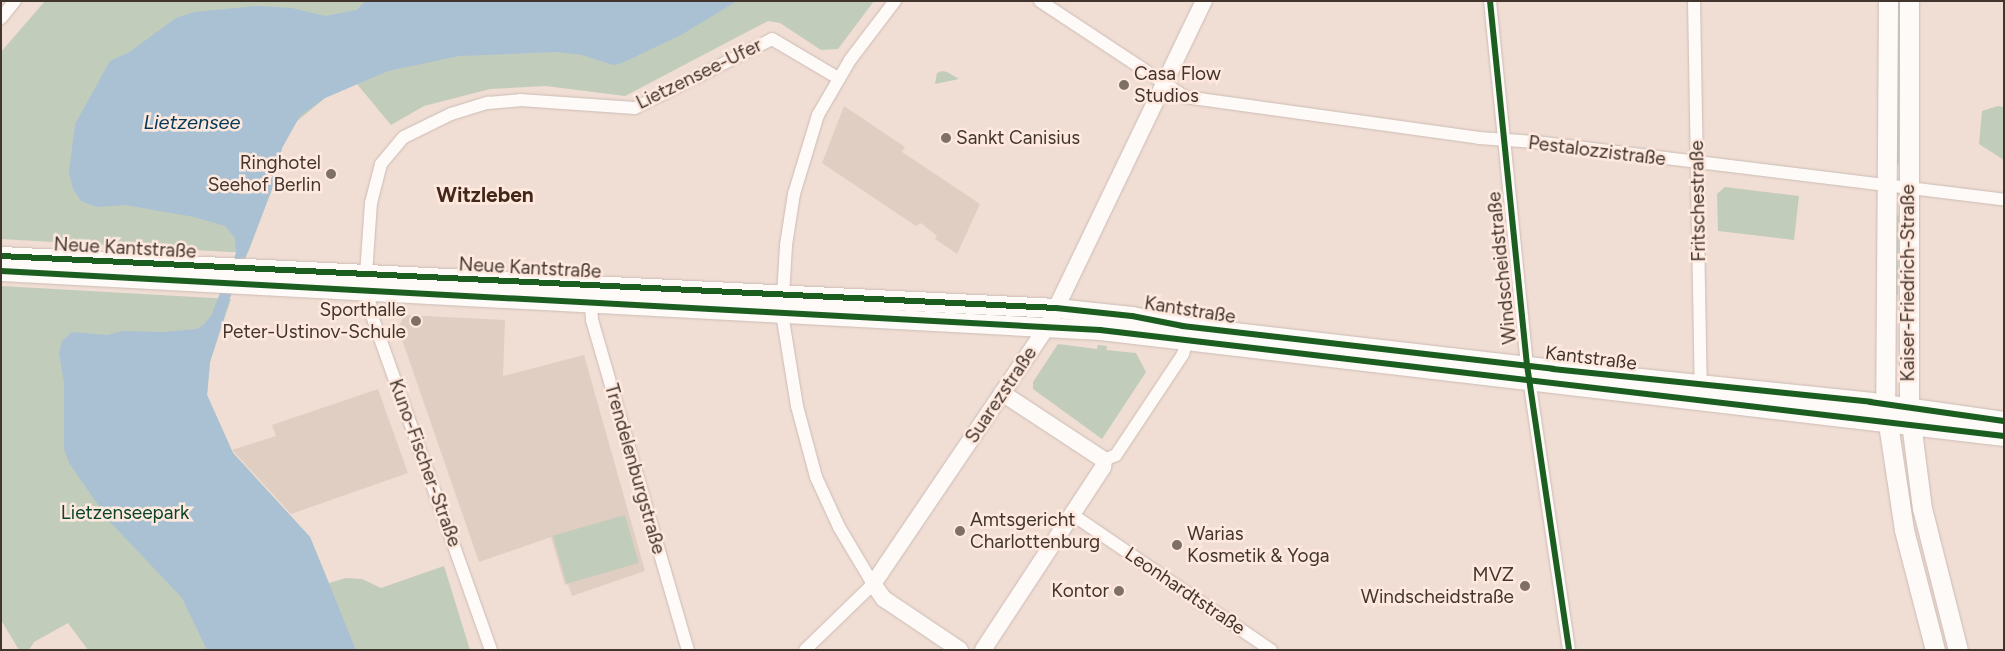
<!DOCTYPE html>
<meta charset="utf-8">
<style>
body{margin:0}
#map{position:relative;width:2005px;height:651px;overflow:hidden;background:#f0ddd3;font-family:Figtree,sans-serif}
div>[style]{position:absolute}
.education>*{inset:0;background:#e1cec2}
.green>*{inset:0;background:#c1ccbb;transform-origin:0 0}
.water>*{inset:0;background:#aac1d4}
.roads{filter:drop-shadow(0 0 1px #cbbcb5) drop-shadow(0 0 1px #cbbcb5)}
.minor>*{height:12px;margin:-6px;padding:0 6px;transform-origin:6px;border-radius:6px;background:#fdfaf8}
.tertiary>*{height:16px;margin:-8px;padding:0 8px;transform-origin:8px;border-radius:8px;background:#fdfaf8}
.secondary>*{height:19px;margin:-9.5px;padding:0 9.5px;transform-origin:9.5px;border-radius:9.5px;background:#fdfaf8}
.cycleway>*{height:6px;margin:-3px;padding:0 3px;transform-origin:3px;border-radius:3px;background:#1b5e20}
.dots>*{width:14px;height:14px;translate:-50% -50%;box-sizing:border-box;border:2px solid #ffe9de;border-radius:50%}
span{translate:-50% -50%;white-space:nowrap;text-align:center;line-height:1.15;-webkit-text-stroke:5px #ffe9de;paint-order:stroke}
.street-label{font-size:19px;color:#42352d}
.poi-label{font-size:19px;color:#42352d}
.left{translate:0 -50%;text-align:left}
.right{translate:-100% -50%;text-align:right}
.park-label{font-size:19px;color:#08462b}
.water-label{font-size:20px;color:#023857;font-style:italic}
.quarter-label{font-size:21px;color:#43281a;font-weight:700}
.frame{position:absolute;inset:0;border:2px solid #42352d;pointer-events:none}
</style>
<div id="map">
<div class="education">
<i style="clip-path:polygon(844px 106px,905px 147px,902px 152px,980px 204px,957px 254px,935px 239px,937px 236px,921px 223px,916px 226px,822px 163px)"></i>
<i style="clip-path:polygon(405px 315px,505px 320px,503px 376px,584px 355px,645px 571px,572px 596px,568px 584px,565px 585px,551px 537px,479px 562px,398px 328px)"></i>
<i style="clip-path:polygon(378px 389px,408px 473px,291px 514px,232px 450px,276px 436px,272px 425px)"></i>
</div>
<div class="green">
<i style="clip-path:polygon(45px 1px,874px 1px,838px 49px,821px 50px,780px 23px,768px 21px,625px 96px,546px 86px,490px 89px,424px 106px,391px 125px,357px 84px,325px 98px,296px 122px,282px 148px,272px 189px,248px 253px,1px 239px,1px 52px)"></i>
<i style="clip-path:polygon(1895px 1px,1900px 1px,1899px 164px,1895px 163px)"></i>
<i style="clip-path:polygon(942px 71px,947px 72px,959px 79px,935px 84px,937px 73px)"></i>
<i style="clip-path:polygon(1998px 106px,2004px 107px,2004px 160px,1979px 144px,1982px 111px)"></i>
<i style="clip-path:polygon(1725px 187px,1799px 196px,1794px 240px,1718px 231px,1717px 194px)"></i>
<i style="clip-path:polygon(1895px 214px,1899px 216px,1898px 295px,1895px 294px)"></i>
<i style="clip-path:polygon(1px 286px,231px 299px,210px 362px,207px 395px,233px 453px,310px 537px,329px 583px,346px 578px,362px 579px,381px 588px,444px 566px,470px 650px,88px 650px,68px 623px,34px 642px,29px 650px,19px 650px,1px 620px)"></i>
<i style="clip-path:polygon(1058px 344px,1097px 349px,1098px 345px,1107px 346px,1106px 350px,1136px 353px,1146px 372px,1102px 439px,1033px 389px,1033px 382px)"></i>
<i style="left:625px;top:515px;width:50px;height:75px;rotate:74deg"></i>
</div>
<div class="water">
<i style="clip-path:polygon(365px 1px,737px 1px,681px 35px,622px 63px,613px 65px,582px 55px,556px 52px,459px 56px,388px 71px,325px 98px,300px 116px,282px 148px,272px 189px,230px 298px,210px 362px,207px 395px,233px 453px,310px 537px,356px 650px,207px 650px,182px 598px,110px 522px,69px 463px,64px 449px,64px 383px,59px 353px,62px 341px,72px 332px,108px 335px,122px 331px,163px 332px,197px 329px,204px 324px,211px 316px,236px 253px,235px 238px,225px 226px,194px 217px,125px 205px,97px 207px,81px 201px,73px 189px,69px 172px,75px 124px,110px 61px,128px 53px,176px 18px,194px 12px,257px 6px,292px 8px,325px 16px,357px 10px)"></i>
</div>
<div class="roads">
<div class="minor">
<i style="left:1040px;top:1px;width:174px;rotate:33.5deg"></i>
<i style="left:1185px;top:97px;width:297px;rotate:7.9deg"></i>
<i style="left:1479px;top:138px;width:56px;rotate:4.1deg"></i>
<i style="left:1535px;top:142px;width:473px;rotate:7deg"></i>
<i style="left:1490px;top:1px;width:366px;rotate:84.2deg"></i>
<i style="left:1527px;top:365px;width:288px;rotate:81.6deg"></i>
<i style="left:1694px;top:1px;width:390px;rotate:89deg"></i>
<i style="left:1px;top:18px;width:22px;rotate:-51deg"></i>
<i style="left:590px;top:296px;width:24px;rotate:85deg"></i>
<i style="left:592px;top:320px;width:344px;rotate:73.8deg"></i>
<i style="left:1104px;top:460px;width:13px;rotate:-23deg"></i>
<i style="left:1116px;top:455px;width:121px;rotate:-56.4deg"></i>
<i style="left:1183px;top:354px;width:14px;rotate:-73deg"></i>
<i style="left:1073px;top:515px;width:240px;rotate:34.3deg"></i>
<i style="left:491px;top:650px;width:358px;rotate:-109.6deg"></i>
<i style="left:371px;top:313px;width:39px;rotate:-97deg"></i>
<i style="left:366px;top:274px;width:71px;rotate:-86deg"></i>
<i style="left:371px;top:203px;width:40px;rotate:-75.6deg"></i>
<i style="left:381px;top:164px;width:35px;rotate:-50deg"></i>
<i style="left:404px;top:137px;width:52px;rotate:-26.1deg"></i>
<i style="left:451px;top:114px;width:39px;rotate:-17deg"></i>
<i style="left:488px;top:103px;width:32px;rotate:-5deg"></i>
<i style="left:520px;top:100px;width:115px;rotate:4deg"></i>
<i style="left:635px;top:108px;width:153px;rotate:-26.7deg"></i>
<i style="left:772px;top:39px;width:77px;rotate:30.6deg"></i>
<i style="left:805px;top:650px;width:95px;rotate:-44.1deg"></i>
<i style="left:873px;top:584px;width:66px;rotate:-120.8deg"></i>
<i style="left:839px;top:527px;width:55px;rotate:-114.7deg"></i>
<i style="left:816px;top:477px;width:73px;rotate:-105deg"></i>
<i style="left:797px;top:406px;width:94px;rotate:-99.2deg"></i>
<i style="left:782px;top:313px;width:68px;rotate:-86.6deg"></i>
<i style="left:786px;top:245px;width:52px;rotate:-81.1deg"></i>
<i style="left:794px;top:194px;width:83px;rotate:-73.1deg"></i>
<i style="left:818px;top:115px;width:64px;rotate:-59.8deg"></i>
<i style="left:850px;top:60px;width:74px;rotate:-52.7deg"></i>
</div>
<div class="tertiary">
<i style="left:960px;top:650px;width:92px;rotate:-146.1deg"></i>
<i style="left:884px;top:599px;width:19px;rotate:-126deg"></i>
<i style="left:873px;top:584px;width:310px;rotate:-55.9deg"></i>
<i style="left:1047px;top:327px;width:362px;rotate:-64.3deg"></i>
<i style="left:983px;top:650px;width:219px;rotate:-56.7deg"></i>
<i style="left:1103px;top:467px;width:7px;rotate:-82deg"></i>
<i style="left:1104px;top:460px;width:122px;rotate:-146.7deg"></i>
</div>
<div class="secondary">
<i style="left:1888px;top:1px;width:403px;rotate:90.4deg"></i>
<i style="left:1885px;top:404px;width:127px;rotate:81.4deg"></i>
<i style="left:1904px;top:530px;width:124px;rotate:75.5deg"></i>
<i style="left:1909px;top:1px;width:406px;rotate:90deg"></i>
<i style="left:1909px;top:407px;width:102px;rotate:82.7deg"></i>
<i style="left:1922px;top:508px;width:146px;rotate:75.8deg"></i>
<i style="left:1px;top:256px;width:1056px;rotate:2.82deg"></i>
<i style="left:1056px;top:308px;width:76px;rotate:6deg"></i>
<i style="left:1132px;top:316px;width:52px;rotate:11.1deg"></i>
<i style="left:1183px;top:326px;width:372px;rotate:6.6deg"></i>
<i style="left:1553px;top:369px;width:319px;rotate:5.9deg"></i>
<i style="left:1870px;top:402px;width:135px;rotate:8.1deg"></i>
<i style="left:1px;top:271px;width:1101px;rotate:3.07deg"></i>
<i style="left:1100px;top:330px;width:910px;rotate:6.69deg"></i>
</div>
</div>
<div class="cycleway">
<i style="left:1490px;top:1px;width:366px;rotate:84.2deg"></i>
<i style="left:1527px;top:365px;width:288px;rotate:81.6deg"></i>
<i style="left:1px;top:256px;width:1056px;rotate:2.82deg"></i>
<i style="left:1056px;top:308px;width:76px;rotate:6deg"></i>
<i style="left:1132px;top:316px;width:52px;rotate:11.1deg"></i>
<i style="left:1183px;top:326px;width:372px;rotate:6.6deg"></i>
<i style="left:1553px;top:369px;width:319px;rotate:5.9deg"></i>
<i style="left:1870px;top:402px;width:135px;rotate:8.1deg"></i>
<i style="left:1px;top:271px;width:1101px;rotate:3.07deg"></i>
<i style="left:1100px;top:330px;width:910px;rotate:6.69deg"></i>
</div>
<div class="dots">
<i style="left:1124px;top:85px;background:#7f7067"></i>
<i style="left:946px;top:138px;background:#7f7067"></i>
<i style="left:331px;top:174px;background:#7f7067"></i>
<i style="left:416px;top:321px;background:#7f7067"></i>
<i style="left:960px;top:531px;background:#7f7067"></i>
<i style="left:1177px;top:545px;background:#7f7067"></i>
<i style="left:1525px;top:586px;background:#7f7067"></i>
<i style="left:1119px;top:591px;background:#7f7067"></i>
</div>
<div class="street-label">
<span style="left:699px;top:74px;rotate:-26deg">Lietzensee-Ufer</span>
<span style="left:1597px;top:151px;rotate:7deg">Pestalozzistraße</span>
<span style="left:1698px;top:201px;rotate:-91deg">Fritschestraße</span>
<span style="left:125px;top:248px;rotate:3deg">Neue Kantstraße</span>
<span style="left:530px;top:268px;rotate:3deg">Neue Kantstraße</span>
<span style="left:1502px;top:268px;rotate:-96deg">Windscheidstraße</span>
<span style="left:1908px;top:283px;rotate:-90deg">Kaiser-Friedrich-Straße</span>
<span style="left:1190px;top:310px;rotate:9deg">Kantstraße</span>
<span style="left:1591px;top:358px;rotate:7deg">Kantstraße</span>
<span style="left:1001px;top:395px;rotate:-56deg">Suarezstraße</span>
<span style="left:425px;top:463px;rotate:70deg">Kuno-Fischer-Straße</span>
<span style="left:635px;top:469px;rotate:74deg">Trendelenburgstraße</span>
<span style="left:1185px;top:591px;rotate:34deg">Leonhardtstraße</span>
</div>
<div class="poi-label">
<span class="left" style="left:1134px;top:85px">Casa Flow<br>Studios</span>
<span class="left" style="left:956px;top:138px">Sankt Canisius</span>
<span class="right" style="left:321px;top:174px">Ringhotel<br>Seehof Berlin</span>
<span class="right" style="left:406px;top:321px">Sporthalle<br>Peter-Ustinov-Schule</span>
<span class="left" style="left:970px;top:531px">Amtsgericht<br>Charlottenburg</span>
<span class="left" style="left:1187px;top:545px">Warias<br>Kosmetik &amp; Yoga</span>
<span class="right" style="left:1514px;top:586px">MVZ<br>Windscheidstraße</span>
<span class="right" style="left:1109px;top:591px">Kontor</span>
</div>
<div class="park-label">
<span style="left:125px;top:513px">Lietzenseepark</span>
</div>
<div class="water-label">
<span style="left:192px;top:122px">Lietzensee</span>
</div>
<div class="quarter-label">
<span style="left:485px;top:195px">Witzleben</span>
</div>
<div class="frame"></div>
</div>
